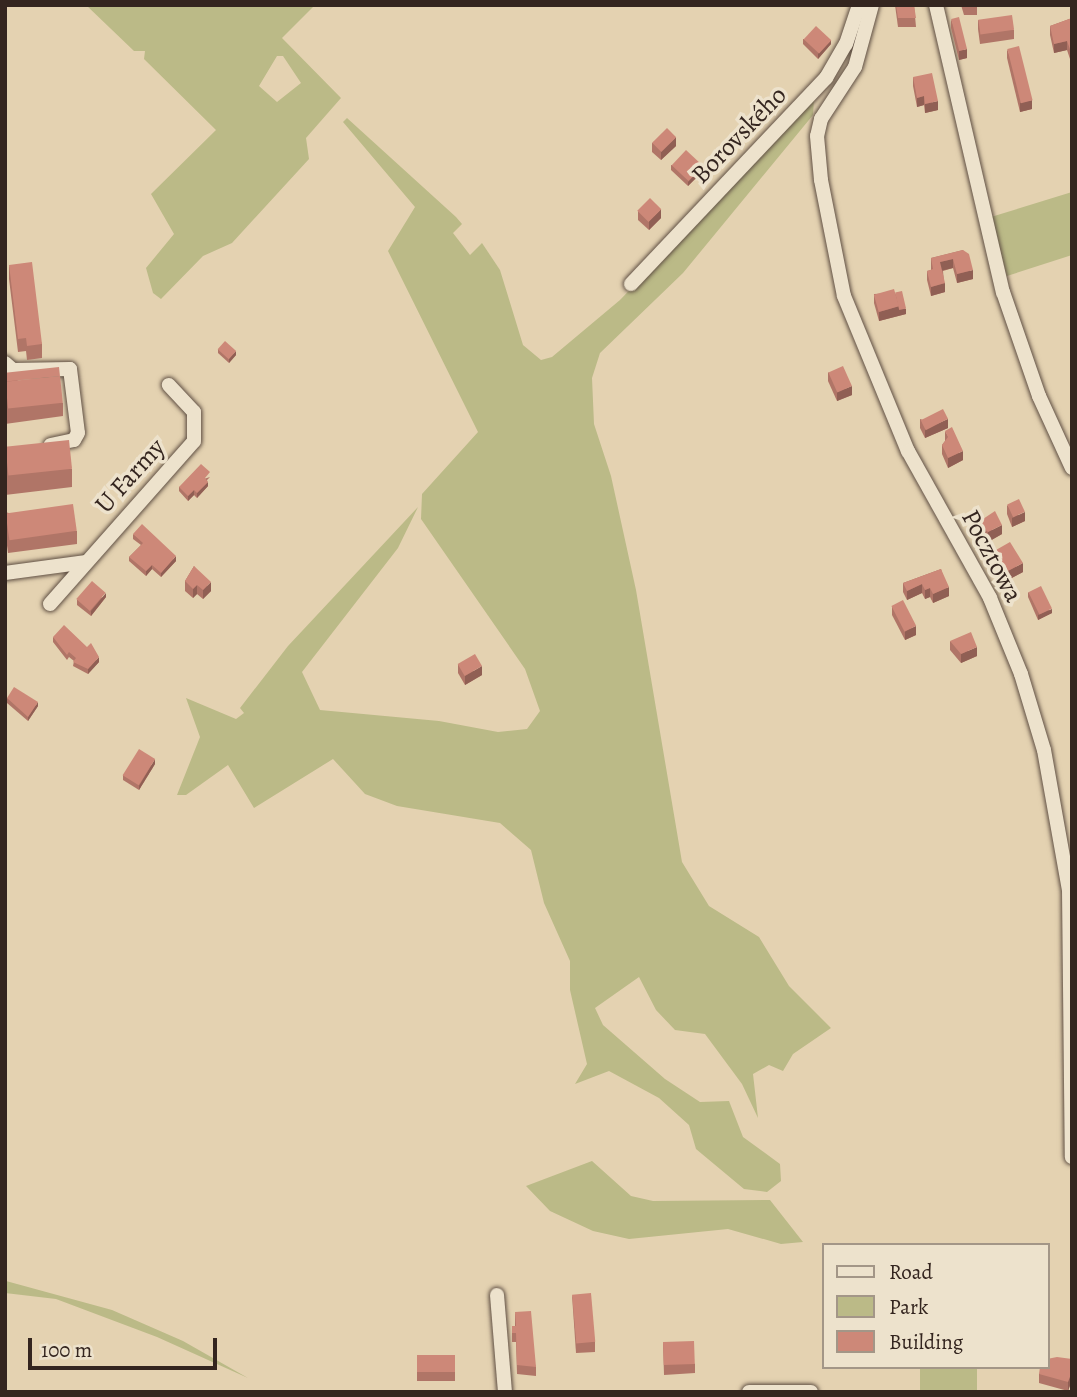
<!DOCTYPE html>
<meta charset="utf-8">
<style>
body{margin:0}
#map{position:relative;width:1077px;height:1397px;overflow:hidden;background:#e4d2b1;font-family:Alegreya,serif}
div>[style]{position:absolute}
.green>*{inset:0;background:#bbba87;transform-origin:0 0}
.roads{filter:drop-shadow(0 0 2px #605044) drop-shadow(0 0 2px #605044)}
.minor>*{height:14px;margin:-7px;padding:0 7px;transform-origin:7px;border-radius:7px;background:#ede2cc}
.wall>*{inset:0;background:#b07567;transform-origin:0 0}
.shaded-wall>*{inset:0;background:#905f54}
.building>*{inset:0;background:#cd8878;transform-origin:0 0}
span{translate:-50% -50%;white-space:nowrap;text-align:center;line-height:1.15;-webkit-text-stroke:7px #ede2cc;paint-order:stroke}
.street-label{font-size:26px;color:#34251f}
.frame{position:absolute;inset:0;border:7px solid #34251f;pointer-events:none}
.legend{position:absolute;left:822px;top:1243px;width:228px;height:126px;box-sizing:border-box;background:#ede2cc;border:2px solid #a39687;margin:0;padding:9px 12px;list-style:none;font-size:21px;color:#34251f}
.legend li{display:flex;align-items:center;gap:14px;height:35px}
.legend b{width:35px;border:2px solid #a39687}
.scale{position:absolute;left:28px;top:1338px;width:189px;height:32px;box-sizing:border-box;border:4px solid #34251f;border-top:0;padding-left:9px;font-size:21px;line-height:24px;white-space:nowrap;color:#34251f;-webkit-text-stroke:5px #ede2cc;paint-order:stroke}
</style>
<div id="map">
<div class="green">
<i style="clip-path:polygon(evenodd,86px 5px,315px 5px,282px 38px,341px 98px,306px 138px,309px 159px,232px 243px,203px 256px,161px 299px,153px 293px,146px 268px,174px 234px,151px 194px,216px 130px,144px 59px,145px 51px,134px 51px,86px 5px,277px 56px,283px 56px,301px 83px,277px 102px,259px 86px,277px 56px)"></i>
<i style="clip-path:polygon(814px 99px,813px 115px,683px 273px,600px 353px,592px 378px,594px 424px,611px 476px,636px 590px,682px 862px,709px 906px,759px 937px,789px 986px,831px 1028px,793px 1054px,783px 1071px,769px 1065px,753px 1074px,758px 1118px,742px 1084px,705px 1034px,675px 1030px,656px 1010px,639px 977px,595px 1008px,603px 1025px,665px 1079px,700px 1102px,729px 1101px,743px 1137px,780px 1164px,781px 1181px,767px 1192px,744px 1189px,696px 1149px,689px 1125px,659px 1098px,609px 1071px,575px 1084px,587px 1064px,570px 990px,570px 961px,544px 903px,531px 850px,500px 823px,397px 806px,365px 794px,333px 759px,254px 808px,228px 765px,186px 795px,177px 795px,200px 737px,186px 698px,236px 719px,244px 713px,240px 708px,288px 646px,418px 507px,398px 548px,302px 672px,320px 710px,439px 721px,498px 732px,527px 729px,540px 711px,525px 669px,421px 519px,422px 494px,478px 432px,388px 251px,415px 207px,343px 122px,347px 118px,456px 217px,462px 224px,453px 233px,470px 255px,482px 243px,500px 270px,523px 345px,541px 360px,552px 357px,620px 300px)"></i>
<i style="clip-path:polygon(1072px 192px,1072px 255px,1007px 276px,991px 217px)"></i>
<i style="clip-path:polygon(592px 1161px,631px 1196px,653px 1201px,770px 1200px,803px 1242px,781px 1244px,728px 1229px,629px 1239px,593px 1231px,550px 1211px,526px 1186px)"></i>
<i style="clip-path:polygon(6px 1281px,112px 1310px,183px 1341px,248px 1378px,157px 1337px,56px 1299px,5px 1293px)"></i>
<i style="left:920px;top:1367px;width:57px;height:25px"></i>
</div>
<div class="roads">
<div class="minor">
<i style="left:872px;top:5px;width:64px;rotate:105.3deg"></i>
<i style="left:855px;top:67px;width:62px;rotate:123.2deg"></i>
<i style="left:821px;top:119px;width:17px;rotate:103deg"></i>
<i style="left:817px;top:136px;width:44px;rotate:84.8deg"></i>
<i style="left:821px;top:180px;width:118px;rotate:78.8deg"></i>
<i style="left:844px;top:296px;width:168px;rotate:67.6deg"></i>
<i style="left:908px;top:451px;width:168px;rotate:60.8deg"></i>
<i style="left:990px;top:598px;width:82px;rotate:67.8deg"></i>
<i style="left:1021px;top:674px;width:79px;rotate:73.2deg"></i>
<i style="left:1044px;top:750px;width:142px;rotate:79.9deg"></i>
<i style="left:1069px;top:890px;width:267px;rotate:89.4deg"></i>
<i style="left:936px;top:5px;width:295px;rotate:76.9deg"></i>
<i style="left:1003px;top:292px;width:110px;rotate:70.9deg"></i>
<i style="left:1039px;top:396px;width:79px;rotate:65.4deg"></i>
<i style="left:631px;top:284px;width:284px;rotate:-46.6deg"></i>
<i style="left:826px;top:78px;width:39px;rotate:-60deg"></i>
<i style="left:846px;top:44px;width:41px;rotate:-71.6deg"></i>
<i style="left:5px;top:363px;width:11px;rotate:41deg"></i>
<i style="left:13px;top:370px;width:57px;rotate:-1deg"></i>
<i style="left:70px;top:369px;width:64px;rotate:82.9deg"></i>
<i style="left:78px;top:433px;width:8px;rotate:120deg"></i>
<i style="left:74px;top:440px;width:24px;rotate:168deg"></i>
<i style="left:5px;top:573px;width:82px;rotate:-7.7deg"></i>
<i style="left:50px;top:604px;width:217px;rotate:-48.5deg"></i>
<i style="left:194px;top:441px;width:29px;rotate:-90deg"></i>
<i style="left:194px;top:412px;width:37px;rotate:-133deg"></i>
<i style="left:497px;top:1295px;width:97px;rotate:85.3deg"></i>
<i style="left:749px;top:1392px;width:62px"></i>
</div>
</div>
<div class="wall">
<i style="clip-path:polygon(895px 5px,914px 5px,916px 27px,898px 27px)"></i>
<i style="clip-path:polygon(961px 5px,977px 5px,977px 15px,964px 15px)"></i>
<i style="clip-path:polygon(1072px 18px,1072px 65px,1067px 50px,1054px 53px,1050px 35px,1050px 26px)"></i>
<i style="clip-path:polygon(951px 19px,967px 58px,959px 60px,951px 28px)"></i>
<i style="clip-path:polygon(978px 20px,1014px 30px,1014px 39px,980px 44px,978px 29px)"></i>
<i style="clip-path:polygon(803px 39px,831px 44px,818px 59px,803px 44px)"></i>
<i style="clip-path:polygon(1007px 49px,1032px 109px,1020px 112px,1007px 58px)"></i>
<i style="clip-path:polygon(913px 77px,938px 110px,925px 113px,924px 105px,917px 107px,913px 86px)"></i>
<i style="clip-path:polygon(652px 143px,676px 146px,661px 160px,652px 152px)"></i>
<i style="clip-path:polygon(671px 165px,703px 171px,688px 186px,671px 170px)"></i>
<i style="clip-path:polygon(638px 211px,661px 218px,649px 230px,638px 220px)"></i>
<i style="clip-path:polygon(963px 250px,973px 279px,957px 283px,953px 268px,943px 271px,945px 292px,931px 296px,927px 280px,927px 271px,931px 270px,931px 258px)"></i>
<i style="clip-path:polygon(9px 265px,42px 344px,42px 358px,27px 360px,26px 351px,18px 352px,9px 279px)"></i>
<i style="clip-path:polygon(895px 293px,906px 314px,879px 321px,874px 303px,874px 294px)"></i>
<i style="clip-path:polygon(218px 349px,236px 355px,229px 363px,218px 353px)"></i>
<i style="clip-path:polygon(828px 372px,852px 395px,837px 401px,828px 381px)"></i>
<i style="clip-path:polygon(5px 374px,63px 403px,63px 416px,5px 424px)"></i>
<i style="clip-path:polygon(920px 419px,948px 428px,925px 438px,920px 428px)"></i>
<i style="clip-path:polygon(945px 431px,963px 460px,948px 468px,942px 454px,942px 445px,945px 441px)"></i>
<i style="clip-path:polygon(5px 447px,72px 469px,72px 487px,5px 495px)"></i>
<i style="clip-path:polygon(210px 477px,207px 480px,208px 486px,197px 498px,194px 495px,188px 501px,179px 491px,179px 487px)"></i>
<i style="clip-path:polygon(1007px 505px,1025px 521px,1012px 527px,1007px 514px)"></i>
<i style="clip-path:polygon(5px 512px,77px 531px,77px 544px,8px 553px,5px 530px)"></i>
<i style="clip-path:polygon(977px 523px,1002px 534px,988px 542px,977px 532px)"></i>
<i style="clip-path:polygon(133px 534px,176px 561px,161px 577px,152px 569px,146px 576px,129px 561px,129px 557px,141px 545px,133px 539px)"></i>
<i style="clip-path:polygon(996px 550px,1023px 572px,1006px 581px,996px 559px)"></i>
<i style="clip-path:polygon(194px 566px,211px 591px,203px 599px,197px 594px,193px 598px,185px 591px,185px 581px)"></i>
<i style="clip-path:polygon(941px 569px,949px 596px,933px 603px,930px 597px,925px 599px,922px 593px,907px 600px,903px 592px,903px 583px)"></i>
<i style="clip-path:polygon(1028px 592px,1052px 613px,1038px 620px,1028px 597px)"></i>
<i style="clip-path:polygon(106px 597px,91px 616px,77px 605px,77px 600px)"></i>
<i style="clip-path:polygon(892px 606px,916px 635px,905px 640px,892px 615px)"></i>
<i style="clip-path:polygon(53px 637px,99px 662px,88px 674px,73px 666px,74px 661px,69px 657px,67px 660px,53px 642px)"></i>
<i style="clip-path:polygon(950px 641px,977px 656px,961px 663px,950px 650px)"></i>
<i style="clip-path:polygon(458px 664px,482px 675px,465px 685px,458px 673px)"></i>
<i style="clip-path:polygon(7px 698px,38px 706px,28px 721px,7px 703px)"></i>
<i style="clip-path:polygon(155px 764px,139px 790px,123px 780px,123px 775px)"></i>
<i style="clip-path:polygon(572px 1295px,595px 1342px,595px 1352px,576px 1353px)"></i>
<i style="clip-path:polygon(515px 1312px,536px 1367px,536px 1376px,517px 1374px,516px 1342px,512px 1342px,512px 1326px,515px 1326px)"></i>
<i style="clip-path:polygon(663px 1343px,695px 1364px,695px 1373px,664px 1375px)"></i>
<i style="left:455px;top:1355px;width:26px;height:38px;rotate:90deg"></i>
<i style="clip-path:polygon(1072px 1359px,1072px 1380px,1068px 1391px,1039px 1383px,1039px 1374px)"></i>
</div>
<div class="shaded-wall">
<i style="clip-path:polygon(831px 40px,831px 44px,818px 59px,818px 54px)"></i>
<i style="clip-path:polygon(1067px 41px,1067px 50px,1054px 53px,1054px 44px)"></i>
<i style="clip-path:polygon(967px 49px,967px 58px,959px 60px,959px 51px)"></i>
<i style="clip-path:polygon(924px 96px,924px 105px,917px 107px,917px 98px)"></i>
<i style="clip-path:polygon(1032px 100px,1032px 109px,1020px 112px,1020px 103px)"></i>
<i style="clip-path:polygon(938px 101px,938px 110px,925px 113px,925px 104px)"></i>
<i style="clip-path:polygon(676px 137px,676px 146px,661px 160px,661px 151px)"></i>
<i style="clip-path:polygon(703px 166px,703px 171px,688px 186px,688px 182px)"></i>
<i style="clip-path:polygon(661px 209px,661px 218px,649px 230px,649px 221px)"></i>
<i style="clip-path:polygon(953px 259px,953px 268px,940px 271px,940px 262px)"></i>
<i style="clip-path:polygon(973px 270px,973px 279px,957px 283px,957px 274px)"></i>
<i style="clip-path:polygon(945px 283px,945px 292px,931px 296px,931px 287px)"></i>
<i style="clip-path:polygon(899px 306px,906px 309px,906px 314px,879px 321px,879px 312px)"></i>
<i style="clip-path:polygon(236px 351px,236px 355px,229px 363px,229px 358px)"></i>
<i style="clip-path:polygon(852px 386px,852px 395px,837px 401px,837px 392px)"></i>
<i style="clip-path:polygon(948px 419px,948px 428px,925px 438px,925px 429px)"></i>
<i style="clip-path:polygon(963px 451px,963px 460px,948px 468px,948px 458px)"></i>
<i style="clip-path:polygon(208px 482px,208px 486px,197px 498px,197px 493px)"></i>
<i style="clip-path:polygon(194px 490px,194px 495px,188px 501px,188px 496px)"></i>
<i style="clip-path:polygon(1025px 512px,1025px 521px,1012px 527px,1012px 518px)"></i>
<i style="clip-path:polygon(1002px 525px,1002px 534px,988px 542px,988px 532px)"></i>
<i style="clip-path:polygon(176px 556px,176px 561px,161px 577px,161px 573px)"></i>
<i style="clip-path:polygon(1023px 563px,1023px 572px,1006px 581px,1006px 572px)"></i>
<i style="clip-path:polygon(152px 565px,152px 569px,146px 576px,146px 571px)"></i>
<i style="clip-path:polygon(211px 582px,211px 591px,203px 599px,203px 590px)"></i>
<i style="clip-path:polygon(922px 584px,922px 593px,907px 600px,907px 591px)"></i>
<i style="clip-path:polygon(197px 585px,197px 594px,193px 598px,193px 589px)"></i>
<i style="clip-path:polygon(949px 587px,949px 596px,933px 603px,933px 594px)"></i>
<i style="clip-path:polygon(930px 588px,930px 597px,925px 599px,925px 590px)"></i>
<i style="clip-path:polygon(106px 593px,106px 597px,91px 616px,91px 611px)"></i>
<i style="clip-path:polygon(1052px 609px,1052px 613px,1038px 620px,1038px 615px)"></i>
<i style="clip-path:polygon(916px 626px,916px 635px,905px 640px,905px 631px)"></i>
<i style="clip-path:polygon(977px 647px,977px 656px,961px 663px,961px 654px)"></i>
<i style="clip-path:polygon(99px 657px,99px 662px,88px 674px,88px 669px)"></i>
<i style="clip-path:polygon(482px 666px,482px 675px,465px 685px,465px 676px)"></i>
<i style="clip-path:polygon(38px 702px,38px 706px,28px 721px,28px 717px)"></i>
<i style="clip-path:polygon(155px 759px,155px 764px,139px 790px,139px 786px)"></i>
<i style="clip-path:polygon(1072px 1371px,1072px 1380px,1068px 1391px,1068px 1382px)"></i>
</div>
<div class="building">
<i style="clip-path:polygon(896px 5px,914px 5px,916px 18px,898px 18px)"></i>
<i style="left:1012px;top:15px;width:15px;height:34px;rotate:82deg"></i>
<i style="left:959px;top:17px;width:33px;height:8px;rotate:76deg"></i>
<i style="clip-path:polygon(1072px 18px,1072px 55px,1067px 41px,1054px 44px,1050px 26px)"></i>
<i style="left:816px;top:26px;width:21px;height:18px;rotate:43deg"></i>
<i style="left:1019px;top:46px;width:56px;height:12px;rotate:76deg"></i>
<i style="clip-path:polygon(932px 73px,938px 101px,925px 104px,924px 96px,917px 98px,913px 77px)"></i>
<i style="left:667px;top:128px;width:13px;height:21px;rotate:45deg"></i>
<i style="left:686px;top:150px;width:23px;height:21px;rotate:43deg"></i>
<i style="left:650px;top:198px;width:16px;height:18px;rotate:45deg"></i>
<i style="clip-path:polygon(963px 250px,969px 254px,973px 270px,957px 274px,953px 259px,940px 262px,945px 283px,931px 287px,927px 271px,933px 269px,931px 258px)"></i>
<i style="clip-path:polygon(32px 262px,42px 344px,27px 346px,26px 338px,18px 339px,9px 265px)"></i>
<i style="left:894px;top:289px;width:18px;height:21px;rotate:74deg"></i>
<i style="left:902px;top:291px;width:18px;height:7px;rotate:77deg"></i>
<i style="left:225px;top:341px;width:15px;height:11px;rotate:42deg"></i>
<i style="left:843px;top:366px;width:22px;height:16px;rotate:66deg"></i>
<i style="left:59px;top:367px;width:9px;height:54px;rotate:84deg"></i>
<i style="left:60px;top:376px;width:27px;height:55px;rotate:84deg"></i>
<i style="left:943px;top:409px;width:11px;height:25px;rotate:63deg"></i>
<i style="clip-path:polygon(952px 427px,963px 451px,948px 458px,942px 445px,948px 437px,945px 431px)"></i>
<i style="left:69px;top:440px;width:29px;height:64px;rotate:84deg"></i>
<i style="clip-path:polygon(201px 464px,210px 472px,205px 478px,208px 482px,197px 493px,194px 490px,188px 496px,179px 487px)"></i>
<i style="left:1019px;top:499px;width:14px;height:13px;rotate:65deg"></i>
<i style="left:73px;top:504px;width:27px;height:68px;rotate:82deg"></i>
<i style="clip-path:polygon(995px 511px,1002px 525px,988px 532px,977px 523px)"></i>
<i style="clip-path:polygon(142px 524px,176px 556px,161px 573px,152px 565px,146px 571px,129px 557px,143px 543px,133px 534px)"></i>
<i style="clip-path:polygon(1010px 542px,1023px 563px,1006px 572px,996px 550px)"></i>
<i style="clip-path:polygon(194px 566px,211px 582px,203px 590px,197px 585px,193px 589px,185px 581px)"></i>
<i style="clip-path:polygon(941px 569px,949px 587px,933px 594px,930px 588px,925px 590px,922px 584px,907px 591px,903px 583px)"></i>
<i style="left:92px;top:581px;width:18px;height:24px;rotate:41deg"></i>
<i style="left:1041px;top:586px;width:25px;height:14px;rotate:64deg"></i>
<i style="left:903px;top:600px;width:29px;height:13px;rotate:63deg"></i>
<i style="clip-path:polygon(64px 625px,87px 647px,91px 643px,99px 657px,88px 669px,73px 662px,76px 658px,69px 652px,67px 655px,53px 637px)"></i>
<i style="clip-path:polygon(971px 632px,977px 647px,961px 654px,950px 641px)"></i>
<i style="left:475px;top:654px;width:14px;height:20px;rotate:60deg"></i>
<i style="clip-path:polygon(14px 687px,38px 702px,28px 717px,7px 698px)"></i>
<i style="left:139px;top:749px;width:19px;height:31px;rotate:32deg"></i>
<i style="left:591px;top:1293px;width:49px;height:19px;rotate:85deg"></i>
<i style="clip-path:polygon(531px 1311px,536px 1367px,517px 1365px,516px 1333px,512px 1333px,512px 1326px,516px 1326px,515px 1312px)"></i>
<i style="left:694px;top:1341px;width:23px;height:31px;rotate:88deg"></i>
<i style="left:455px;top:1355px;width:17px;height:38px;rotate:90deg"></i>
<i style="clip-path:polygon(1057px 1357px,1072px 1359px,1072px 1371px,1068px 1382px,1039px 1374px,1040px 1367px,1047px 1367px,1047px 1359px)"></i>
</div>
<div class="street-label">
<span style="left:739px;top:135px;rotate:-46deg">Borovského</span>
<span style="left:130px;top:476px;rotate:-48deg">U Farmy</span>
<span style="left:992px;top:556px;rotate:62deg">Pocztowa</span>
</div>
<div class="frame"></div>
<ul class="legend">
<li><b style="height:9px;background:#ede2cc"></b>Road</li>
<li><b style="height:19px;background:#bbba87"></b>Park</li>
<li><b style="height:19px;background:#cd8878"></b>Building</li>
</ul>
<div class="scale">100 m</div>
</div>
